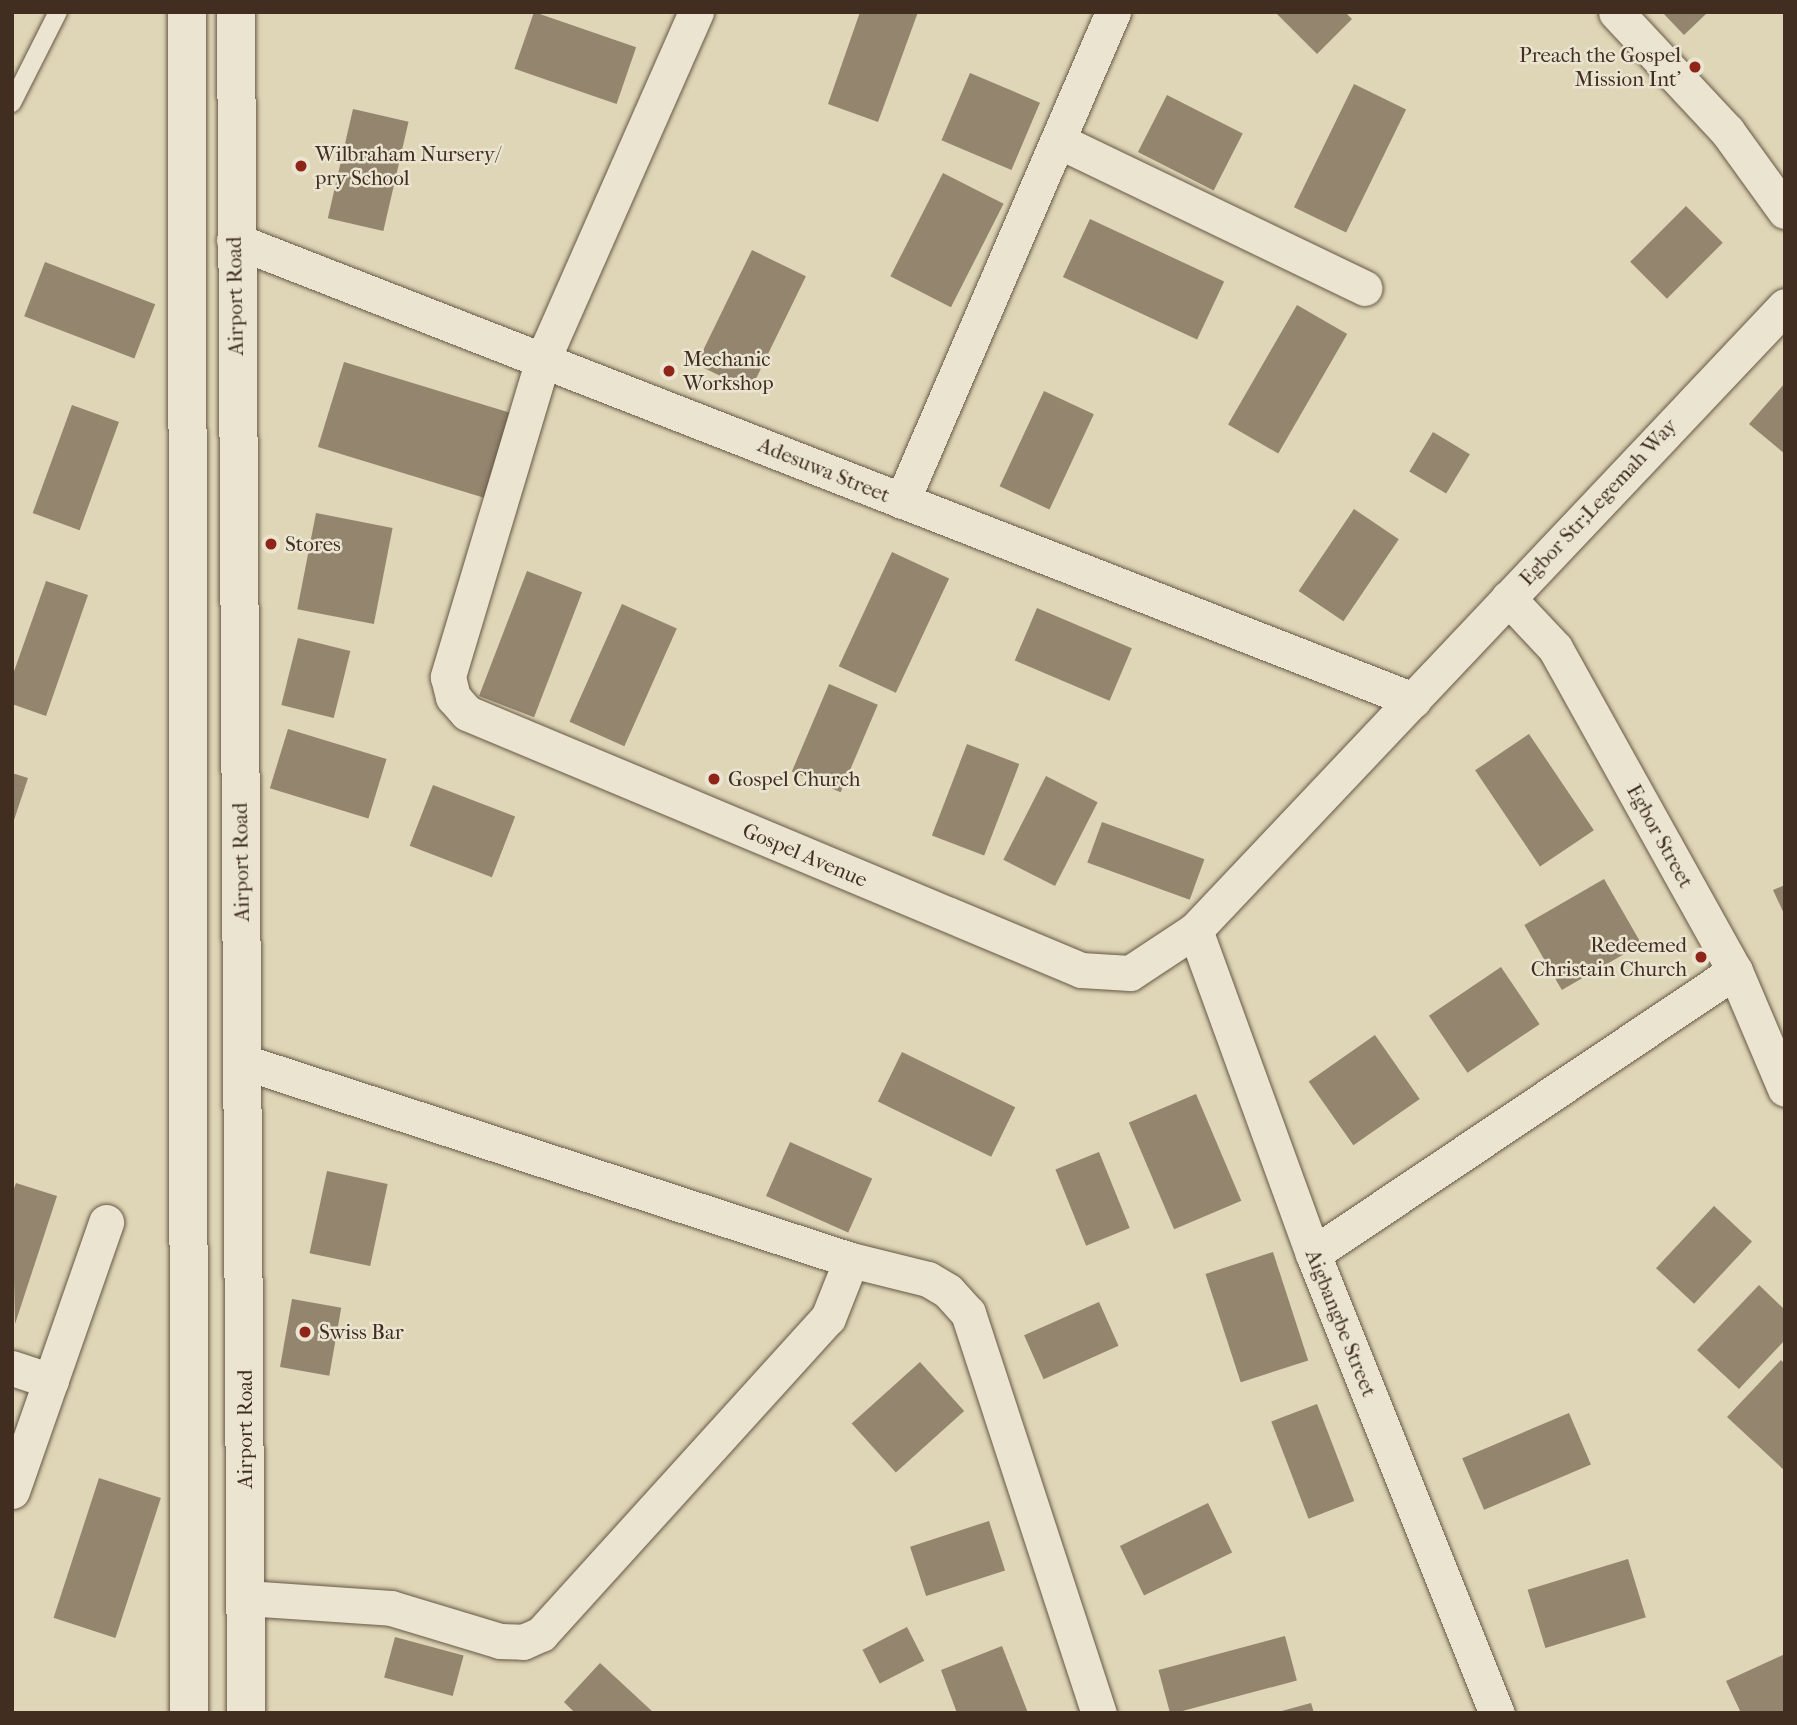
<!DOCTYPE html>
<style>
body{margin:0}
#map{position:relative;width:1797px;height:1725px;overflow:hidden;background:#ded6b6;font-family:"IM FELL French Canon",serif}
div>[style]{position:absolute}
.building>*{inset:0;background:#93856e;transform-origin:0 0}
.roads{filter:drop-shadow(0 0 2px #685846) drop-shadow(0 0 2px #685846)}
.service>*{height:18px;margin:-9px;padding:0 9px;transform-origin:9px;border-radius:9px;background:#eae4d0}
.minor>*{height:35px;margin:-17.5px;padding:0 17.5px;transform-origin:17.5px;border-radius:17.5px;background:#eae4d0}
.secondary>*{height:38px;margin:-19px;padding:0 19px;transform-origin:19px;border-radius:19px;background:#eae4d0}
.dots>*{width:19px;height:19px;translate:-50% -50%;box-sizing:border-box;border:4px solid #eae4d0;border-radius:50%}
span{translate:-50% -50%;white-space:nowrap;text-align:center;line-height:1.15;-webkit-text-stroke:5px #eae4d0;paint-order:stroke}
.poi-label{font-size:21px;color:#412e20}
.right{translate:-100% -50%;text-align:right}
.left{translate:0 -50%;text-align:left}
.street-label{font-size:21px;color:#412e20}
.frame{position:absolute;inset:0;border:14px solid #412e20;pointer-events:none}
</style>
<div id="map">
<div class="building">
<i style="left:534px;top:12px;width:108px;height:60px;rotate:19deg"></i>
<i style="clip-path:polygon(860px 12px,918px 12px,878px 122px,828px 104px)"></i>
<i style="clip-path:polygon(1275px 12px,1345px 12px,1352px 19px,1317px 54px)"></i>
<i style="clip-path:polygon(1662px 12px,1708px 12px,1684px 35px)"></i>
<i style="left:970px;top:73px;width:76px;height:73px;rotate:23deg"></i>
<i style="left:1354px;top:84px;width:58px;height:137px;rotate:26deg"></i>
<i style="left:1167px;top:95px;width:85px;height:64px;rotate:27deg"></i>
<i style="left:353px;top:109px;width:57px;height:112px;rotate:13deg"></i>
<i style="left:943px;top:173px;width:68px;height:116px;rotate:27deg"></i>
<i style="left:1686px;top:206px;width:52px;height:79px;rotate:45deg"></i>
<i style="left:1090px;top:219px;width:148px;height:64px;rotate:25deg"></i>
<i style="left:752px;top:250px;width:60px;height:127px;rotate:26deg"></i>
<i style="left:45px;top:262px;width:118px;height:58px;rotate:21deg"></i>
<i style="left:1297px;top:305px;width:58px;height:138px;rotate:30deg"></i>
<i style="left:344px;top:362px;width:183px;height:89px;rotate:17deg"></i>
<i style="clip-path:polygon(1785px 383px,1785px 454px,1749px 424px)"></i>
<i style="left:1044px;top:391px;width:55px;height:105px;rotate:25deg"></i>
<i style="left:72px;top:405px;width:50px;height:115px;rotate:20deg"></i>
<i style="left:1433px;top:432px;width:43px;height:46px;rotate:31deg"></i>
<i style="left:1354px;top:509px;width:54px;height:99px;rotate:34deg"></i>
<i style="left:316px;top:513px;width:78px;height:98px;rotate:11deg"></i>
<i style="left:892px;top:552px;width:63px;height:126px;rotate:25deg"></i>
<i style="left:527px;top:571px;width:59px;height:134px;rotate:21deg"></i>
<i style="clip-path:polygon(46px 581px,88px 595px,46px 716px,12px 704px,12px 677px)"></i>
<i style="left:622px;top:604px;width:60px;height:129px;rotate:24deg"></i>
<i style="left:1037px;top:608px;width:103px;height:57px;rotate:23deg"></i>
<i style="left:298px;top:638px;width:54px;height:69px;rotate:14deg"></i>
<i style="left:829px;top:684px;width:53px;height:95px;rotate:23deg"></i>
<i style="left:288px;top:729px;width:103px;height:62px;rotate:17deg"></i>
<i style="left:1529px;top:734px;width:116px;height:65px;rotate:56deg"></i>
<i style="left:967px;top:744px;width:56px;height:98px;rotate:21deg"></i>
<i style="clip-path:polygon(12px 773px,28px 778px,13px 823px,12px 823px)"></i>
<i style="left:1046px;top:776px;width:58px;height:94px;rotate:27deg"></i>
<i style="left:433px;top:785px;width:88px;height:65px;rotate:21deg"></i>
<i style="left:1102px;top:822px;width:109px;height:43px;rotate:20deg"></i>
<i style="left:1604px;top:879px;width:75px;height:92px;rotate:60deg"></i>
<i style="clip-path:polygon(1785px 885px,1785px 916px,1773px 890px)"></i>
<i style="left:1501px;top:967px;width:69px;height:87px;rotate:56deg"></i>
<i style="left:1375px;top:1035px;width:78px;height:81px;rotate:55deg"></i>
<i style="left:902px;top:1052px;width:126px;height:55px;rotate:26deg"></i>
<i style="left:1196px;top:1094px;width:116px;height:73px;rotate:67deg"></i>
<i style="left:790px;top:1142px;width:90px;height:59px;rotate:24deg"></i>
<i style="left:1099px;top:1152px;width:82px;height:47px;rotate:68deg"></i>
<i style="left:327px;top:1171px;width:62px;height:84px;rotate:12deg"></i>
<i style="clip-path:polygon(16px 1183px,57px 1196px,15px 1324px,12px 1194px)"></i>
<i style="left:1714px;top:1206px;width:52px;height:85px;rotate:43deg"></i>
<i style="left:1273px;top:1252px;width:114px;height:71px;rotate:72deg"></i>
<i style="clip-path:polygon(1759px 1285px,1785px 1310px,1785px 1340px,1739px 1389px,1697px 1350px)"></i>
<i style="left:292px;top:1299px;width:50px;height:69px;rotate:10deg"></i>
<i style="left:1099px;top:1302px;width:48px;height:82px;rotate:66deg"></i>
<i style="clip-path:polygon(1781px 1360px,1785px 1364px,1785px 1471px,1727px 1417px)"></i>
<i style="left:920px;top:1362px;width:66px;height:92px;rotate:48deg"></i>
<i style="left:1317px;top:1404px;width:104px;height:49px;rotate:69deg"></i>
<i style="left:1569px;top:1413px;width:56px;height:116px;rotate:67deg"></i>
<i style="left:99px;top:1478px;width:65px;height:147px;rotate:18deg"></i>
<i style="left:1208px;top:1503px;width:55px;height:98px;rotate:64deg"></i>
<i style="left:989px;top:1521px;width:52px;height:83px;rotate:72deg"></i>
<i style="left:1628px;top:1559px;width:61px;height:105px;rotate:73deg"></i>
<i style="left:907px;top:1627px;width:38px;height:50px;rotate:63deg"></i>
<i style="left:1285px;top:1636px;width:46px;height:131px;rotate:75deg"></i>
<i style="left:395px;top:1637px;width:71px;height:42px;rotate:15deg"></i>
<i style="clip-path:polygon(1002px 1646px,1028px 1713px,957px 1713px,941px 1670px)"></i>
<i style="clip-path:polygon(1785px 1654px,1785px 1713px,1741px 1713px,1726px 1681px)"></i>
<i style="clip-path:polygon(600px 1663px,654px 1713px,575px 1713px,564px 1702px)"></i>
<i style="clip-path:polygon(1311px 1703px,1314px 1713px,1278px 1713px,1278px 1712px)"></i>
</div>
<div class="roads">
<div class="service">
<i style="left:12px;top:103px;width:102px;rotate:-63.2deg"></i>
</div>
<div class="minor">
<i style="left:696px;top:12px;width:376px;rotate:113.8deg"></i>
<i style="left:544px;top:356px;width:335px;rotate:106.7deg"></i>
<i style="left:448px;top:677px;width:21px;rotate:76deg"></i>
<i style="left:453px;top:697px;width:21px;rotate:49deg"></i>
<i style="left:467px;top:713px;width:666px;rotate:22.71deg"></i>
<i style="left:1081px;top:970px;width:49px;rotate:3.5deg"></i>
<i style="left:1130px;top:973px;width:78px;rotate:-33.5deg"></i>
<i style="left:1195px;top:930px;width:859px;rotate:-46.6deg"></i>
<i style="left:1616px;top:12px;width:163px;rotate:47deg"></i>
<i style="left:1727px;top:131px;width:99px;rotate:54.1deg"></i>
<i style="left:1059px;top:141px;width:339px;rotate:25.7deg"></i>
<i style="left:234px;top:240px;width:1266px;rotate:21.31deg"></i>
<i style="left:902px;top:501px;width:533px;rotate:-66.66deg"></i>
<i style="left:1508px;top:598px;width:69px;rotate:46.8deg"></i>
<i style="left:1555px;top:648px;width:370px;rotate:60.9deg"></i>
<i style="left:1735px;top:971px;width:128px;rotate:67deg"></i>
<i style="left:1195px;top:930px;width:345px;rotate:70deg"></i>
<i style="left:1313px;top:1254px;width:495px;rotate:68.2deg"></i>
<i style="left:244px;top:1062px;width:638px;rotate:18.07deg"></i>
<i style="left:851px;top:1260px;width:79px;rotate:13.9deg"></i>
<i style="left:928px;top:1279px;width:23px;rotate:31deg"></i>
<i style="left:948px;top:1291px;width:30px;rotate:48deg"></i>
<i style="left:968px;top:1313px;width:421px;rotate:71.9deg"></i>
<i style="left:1313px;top:1254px;width:508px;rotate:-33.85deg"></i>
<i style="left:12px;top:1368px;width:41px;rotate:18.4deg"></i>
<i style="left:12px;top:1491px;width:285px;rotate:-70.7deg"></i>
<i style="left:246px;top:1598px;width:145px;rotate:3.9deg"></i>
<i style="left:391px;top:1608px;width:114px;rotate:16.8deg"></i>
<i style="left:500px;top:1641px;width:23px;rotate:2deg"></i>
<i style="left:523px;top:1642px;width:20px;rotate:-24deg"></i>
<i style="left:541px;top:1634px;width:427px;rotate:-47.8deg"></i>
<i style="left:828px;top:1318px;width:62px;rotate:-68.4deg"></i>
</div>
<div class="secondary">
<i style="left:187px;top:12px;width:1701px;rotate:89.93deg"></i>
<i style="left:236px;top:12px;width:1701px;rotate:89.66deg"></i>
</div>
</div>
<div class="dots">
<i style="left:1695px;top:67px;background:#8f2418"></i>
<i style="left:301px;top:166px;background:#8f2418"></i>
<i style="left:669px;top:371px;background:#8f2418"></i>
<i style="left:271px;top:544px;background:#8f2418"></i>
<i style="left:714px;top:779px;background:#8f2418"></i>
<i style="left:1701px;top:957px;background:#8f2418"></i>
<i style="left:305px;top:1332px;background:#8f2418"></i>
</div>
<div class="poi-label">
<span class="right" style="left:1681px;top:67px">Preach the Gospel<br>Mission Int'</span>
<span class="left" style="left:315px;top:166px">Wilbraham Nursery/<br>pry School</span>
<span class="left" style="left:683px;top:371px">Mechanic<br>Workshop</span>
<span class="left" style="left:285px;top:544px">Stores</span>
<span class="left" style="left:728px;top:779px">Gospel Church</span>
<span class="right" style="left:1687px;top:957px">Redeemed<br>Christain Church</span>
<span class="left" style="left:319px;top:1332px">Swiss Bar</span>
</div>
<div class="street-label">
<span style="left:235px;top:296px;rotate:-91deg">Airport Road</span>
<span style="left:824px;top:470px;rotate:22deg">Adesuwa Street</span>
<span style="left:1598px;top:502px;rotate:-47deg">Egbor Str;Legemah Way</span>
<span style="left:1660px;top:836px;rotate:61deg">Egbor Street</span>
<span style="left:805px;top:855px;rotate:23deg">Gospel Avenue</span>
<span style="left:241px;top:862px;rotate:-91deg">Airport Road</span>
<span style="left:1341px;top:1323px;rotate:68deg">Aigbangbe Street</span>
<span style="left:245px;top:1429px;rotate:-90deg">Airport Road</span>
</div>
<div class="frame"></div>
</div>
